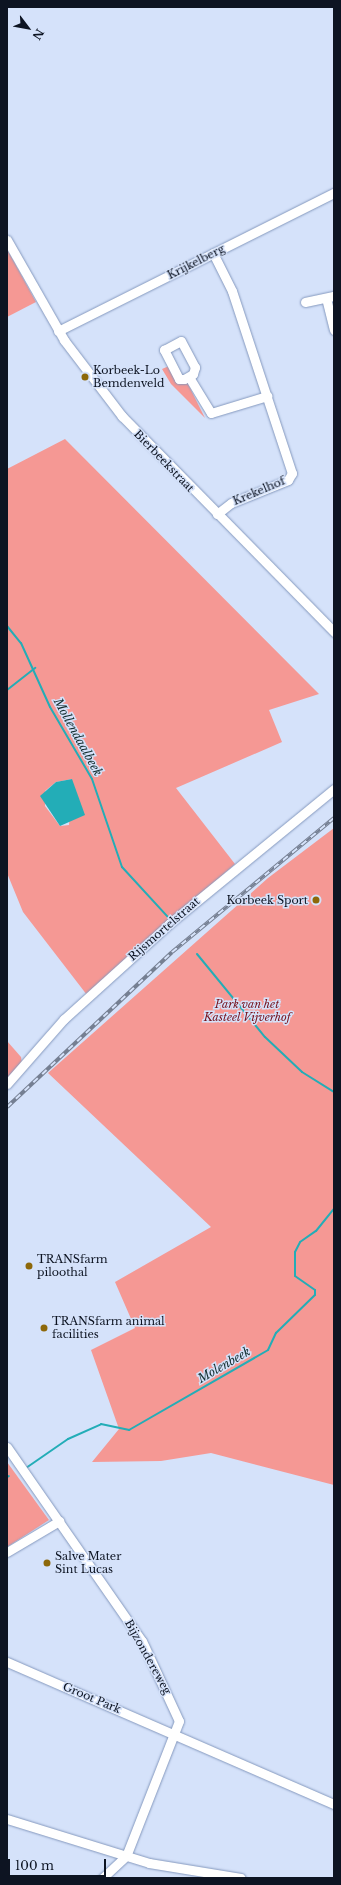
<!DOCTYPE html>
<style>
body{margin:0}
#map{position:relative;width:341px;height:1885px;overflow:hidden;background:#d5e2fa;font-family:"Libre Baskerville",serif}
div>[style]{position:absolute}
.green>*{inset:0;background:#f59894}
.water>*{inset:0;background:#23adb7}
.stream>*{height:2px;margin:-1px;padding:0 1px;transform-origin:1px;border-radius:1px;background:#23adb7}
.roads{filter:drop-shadow(0 0 1px #8599be) drop-shadow(0 0 1px #8599be)}
.minor>*{height:9px;margin:-4.5px;padding:0 4.5px;transform-origin:4.5px;border-radius:4.5px;background:#fff}
.rail>*{height:3.5px;margin-top:-1.75px;transform-origin:0;background:repeating-linear-gradient(90deg,#d5e2fa 0 6px,#757f92 0 12px);box-sizing:border-box;border-block:1px solid #757f92}
.dots>*{width:11px;height:11px;translate:-50% -50%;box-sizing:border-box;border:2px solid #d5e2fa;border-radius:50%}
span{translate:-50% -50%;white-space:nowrap;text-align:center;line-height:1.15;-webkit-text-stroke:3px #d5e2fa;paint-order:stroke}
.street-label{font-size:11px;color:#0d1422}
.poi-label{font-size:11px;color:#0d1422}
.left{translate:0 -50%;text-align:left}
.right{translate:-100% -50%;text-align:right}
.park-label{font-size:11px;color:#76101b;font-style:italic}
.water-label{font-size:12px;color:#142f31;font-style:italic}
.frame{position:absolute;inset:0;border:8px solid #0d1422;pointer-events:none}
.north{position:absolute;left:8px;top:8px;width:40px;height:40px;-webkit-text-stroke:3px #d5e2fa;paint-order:stroke;rotate:122deg;font-size:11px;font-weight:700;line-height:16px;text-align:center;color:#0d1422}
.north::after{content:'';display:block;margin:auto;width:14px;height:18px;background:#0d1422;clip-path:polygon(50% 0,100% 100%,50% 72%,0 100%)}
.scale{position:absolute;left:8px;top:1859px;width:98px;height:18px;box-sizing:border-box;border:2px solid #0d1422;border-top:0;padding-left:5px;font-size:12px;line-height:14px;white-space:nowrap;color:#0d1422;-webkit-text-stroke:3px #d5e2fa;paint-order:stroke}
</style>
<div id="map">
<div class="green">
<i style="clip-path:polygon(7px 249px,36px 302px,7px 317px)"></i>
<i style="clip-path:polygon(169px 366px,179px 384px,186px 380px,205px 418px,171px 384px,162px 369px)"></i>
<i style="clip-path:polygon(evenodd,65px 439px,319px 694px,269px 710px,282px 742px,176px 788px,235px 864px,87px 995px,23px 912px,7px 873px,7px 469px,65px 439px,72px 779px,69px 825px,60px 826px,45px 806px,45px 791px,56px 782px,72px 779px)"></i>
<i style="clip-path:polygon(334px 828px,334px 1485px,211px 1453px,161px 1461px,92px 1462px,119px 1429px,91px 1350px,135px 1328px,115px 1282px,211px 1227px,48px 1073px,268px 878px)"></i>
<i style="clip-path:polygon(7px 1041px,21px 1057px,22px 1063px,7px 1081px)"></i>
<i style="clip-path:polygon(7px 1462px,49px 1520px,7px 1547px)"></i>
</div>
<div class="water">
<i style="clip-path:polygon(72px 779px,85px 815px,60px 826px,40px 796px,56px 782px)"></i>
</div>
<div class="stream">
<i style="left:7px;top:626px;width:22px;rotate:51deg"></i>
<i style="left:21px;top:643px;width:70px;rotate:65.6deg"></i>
<i style="left:50px;top:707px;width:83px;rotate:59.7deg"></i>
<i style="left:92px;top:779px;width:93px;rotate:71.2deg"></i>
<i style="left:122px;top:867px;width:68px;rotate:47.4deg"></i>
<i style="left:7px;top:690px;width:36px;rotate:-38deg"></i>
<i style="left:197px;top:954px;width:107px;rotate:50.7deg"></i>
<i style="left:265px;top:1037px;width:51px;rotate:43.4deg"></i>
<i style="left:302px;top:1072px;width:38px;rotate:32deg"></i>
<i style="left:26px;top:1468px;width:51px;rotate:-34.6deg"></i>
<i style="left:68px;top:1439px;width:36px;rotate:-24deg"></i>
<i style="left:101px;top:1424px;width:29px;rotate:12deg"></i>
<i style="left:129px;top:1430px;width:160px;rotate:-29.9deg"></i>
<i style="left:268px;top:1350px;width:19px;rotate:-65deg"></i>
<i style="left:276px;top:1333px;width:54px;rotate:-44.3deg"></i>
<i style="left:315px;top:1295px;width:5px;rotate:-90deg"></i>
<i style="left:315px;top:1290px;width:24px;rotate:-145deg"></i>
<i style="left:295px;top:1276px;width:24px;rotate:-90deg"></i>
<i style="left:295px;top:1252px;width:11px;rotate:-63deg"></i>
<i style="left:300px;top:1242px;width:19px;rotate:-35deg"></i>
<i style="left:316px;top:1231px;width:28px;rotate:-51deg"></i>
<i style="left:7px;top:1477px;width:2px;rotate:-27deg"></i>
</div>
<div class="roads">
<div class="minor">
<i style="left:7px;top:240px;width:115px;rotate:60.3deg"></i>
<i style="left:64px;top:340px;width:96px;rotate:52.7deg"></i>
<i style="left:122px;top:416px;width:303px;rotate:45.5deg"></i>
<i style="left:213px;top:253px;width:42px;rotate:63.4deg"></i>
<i style="left:232px;top:291px;width:192px;rotate:71.8deg"></i>
<i style="left:292px;top:473px;width:8px;rotate:120deg"></i>
<i style="left:288px;top:480px;width:61px;rotate:158deg"></i>
<i style="left:231px;top:503px;width:18px;rotate:142deg"></i>
<i style="left:326px;top:298px;width:33px;rotate:76deg"></i>
<i style="left:305px;top:302px;width:30px;rotate:-12deg"></i>
<i style="left:58px;top:331px;width:309px;rotate:-26.6deg"></i>
<i style="left:181px;top:341px;width:30px;rotate:62deg"></i>
<i style="left:195px;top:367px;width:7px;rotate:106deg"></i>
<i style="left:193px;top:374px;width:10px;rotate:151deg"></i>
<i style="left:184px;top:379px;width:5px;rotate:180deg"></i>
<i style="left:179px;top:379px;width:33px;rotate:-117deg"></i>
<i style="left:164px;top:350px;width:19px;rotate:-28deg"></i>
<i style="left:189px;top:377px;width:42px;rotate:58.6deg"></i>
<i style="left:211px;top:413px;width:59px;rotate:-16.9deg"></i>
<i style="left:7px;top:1084px;width:86px;rotate:-48.8deg"></i>
<i style="left:64px;top:1019px;width:142px;rotate:-42.1deg"></i>
<i style="left:169px;top:924px;width:213px;rotate:-39.3deg"></i>
<i style="left:7px;top:1447px;width:236px;rotate:55.2deg"></i>
<i style="left:142px;top:1641px;width:88px;rotate:65.2deg"></i>
<i style="left:179px;top:1721px;width:145px;rotate:111.4deg"></i>
<i style="left:126px;top:1856px;width:33px;rotate:137deg"></i>
<i style="left:7px;top:1552px;width:61px;rotate:-30.8deg"></i>
<i style="left:7px;top:1662px;width:357px;rotate:23.5deg"></i>
<i style="left:7px;top:1819px;width:149px;rotate:17.2deg"></i>
<i style="left:149px;top:1863px;width:93px;rotate:9.3deg"></i>
</div>
</div>
<div class="rail">
<i style="left:7px;top:1107px;width:226px;rotate:-43.2deg"></i>
<i style="left:172px;top:952px;width:210px;rotate:-39.6deg"></i>
</div>
<div class="dots">
<i style="left:85px;top:377px;background:#8d680a"></i>
<i style="left:316px;top:900px;background:#8d680a"></i>
<i style="left:29px;top:1266px;background:#8d680a"></i>
<i style="left:44px;top:1328px;background:#8d680a"></i>
<i style="left:47px;top:1563px;background:#8d680a"></i>
</div>
<div class="street-label">
<span style="left:196px;top:262px;rotate:-27deg">Krijkelberg</span>
<span style="left:164px;top:461px;rotate:46deg">Bierbeekstraat</span>
<span style="left:259px;top:491px;rotate:-23deg">Krekelhof</span>
<span style="left:164px;top:929px;rotate:-41deg">Rijsmortelstraat</span>
<span style="left:148px;top:1657px;rotate:61deg">Bijzondereweg</span>
<span style="left:92px;top:1698px;rotate:23deg">Groot Park</span>
</div>
<div class="poi-label">
<span class="left" style="left:93px;top:377px">Korbeek-Lo<br>Bemdenveld</span>
<span class="right" style="left:308px;top:900px">Korbeek Sport</span>
<span class="left" style="left:37px;top:1266px">TRANSfarm<br>piloothal</span>
<span class="left" style="left:52px;top:1328px">TRANSfarm animal<br>facilities</span>
<span class="left" style="left:55px;top:1563px">Salve Mater<br>Sint Lucas</span>
</div>
<div class="park-label">
<span style="left:247px;top:1011px">Park van het<br>Kasteel Vijverhof</span>
</div>
<div class="water-label">
<span style="left:78px;top:737px;rotate:61deg">Mollendaalbeek</span>
<span style="left:224px;top:1365px;rotate:-30deg">Molenbeek</span>
</div>
<div class="frame"></div>
<div class="north">N</div>
<div class="scale">100 m</div>
</div>
